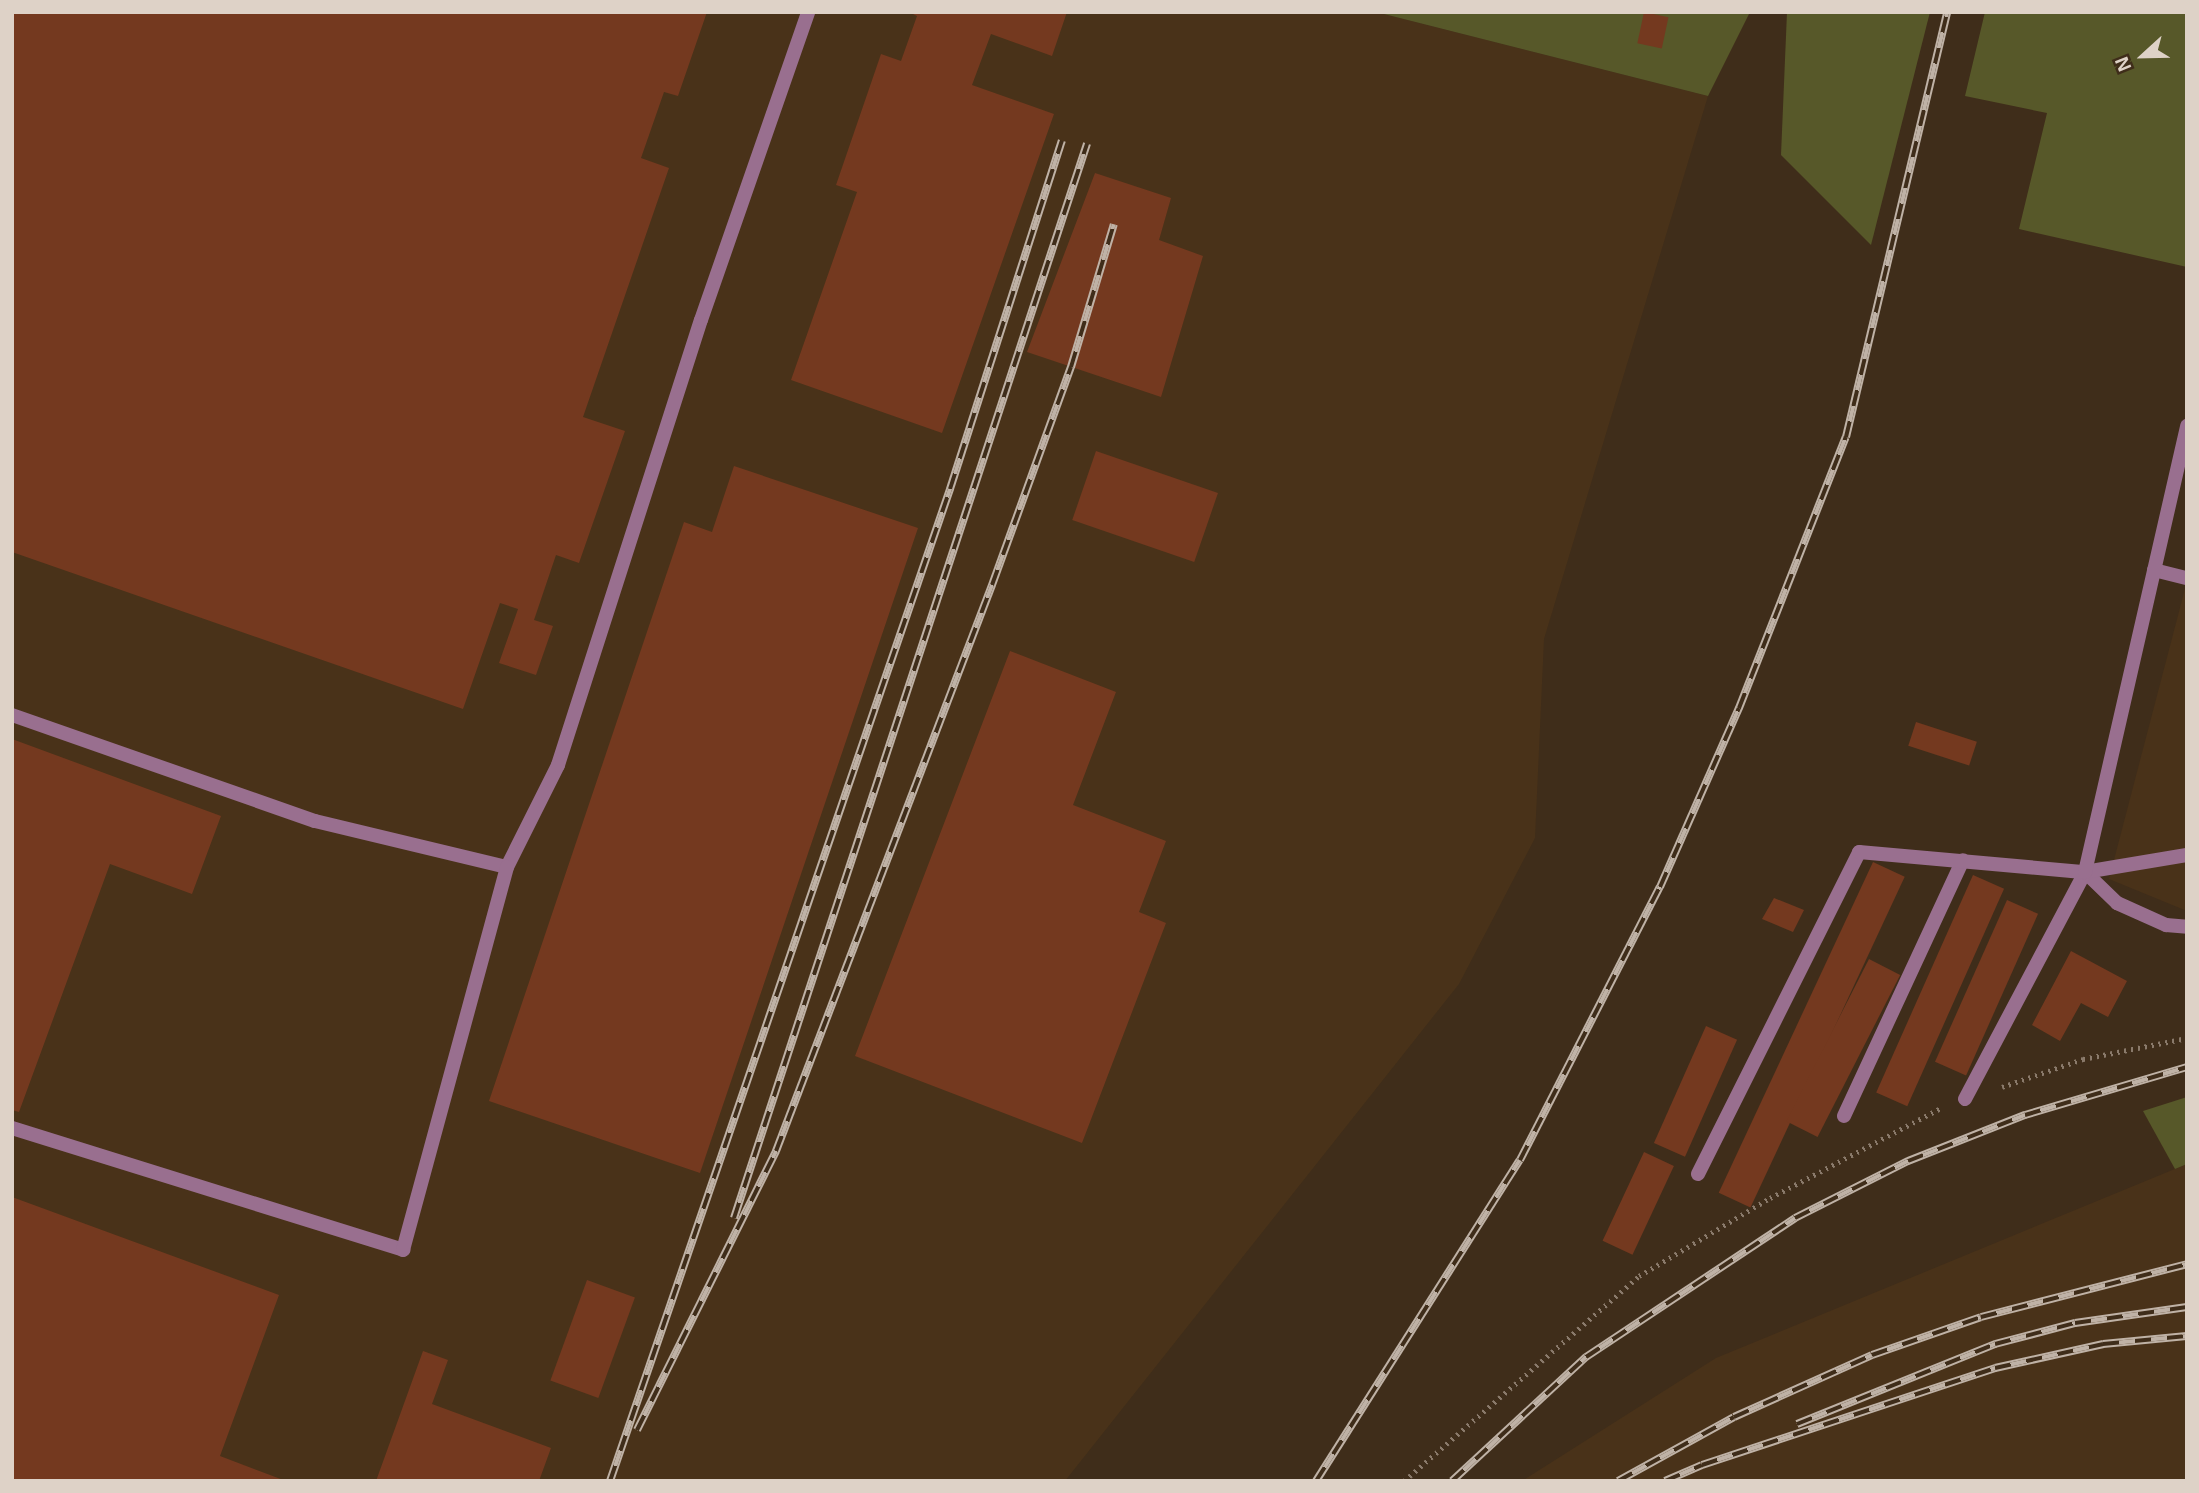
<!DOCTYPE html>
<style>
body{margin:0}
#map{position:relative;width:2199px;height:1493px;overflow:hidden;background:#3f2d1a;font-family:Helvetica,sans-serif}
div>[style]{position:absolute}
.built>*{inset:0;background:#493219}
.green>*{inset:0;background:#575829}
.building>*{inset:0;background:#74391f;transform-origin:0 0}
.path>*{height:4.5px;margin-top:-2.25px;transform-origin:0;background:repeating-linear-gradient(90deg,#8a7a6b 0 2px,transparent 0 7px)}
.lane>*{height:14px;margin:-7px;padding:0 7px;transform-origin:7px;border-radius:7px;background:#996f8f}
.rail>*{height:8px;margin-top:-4px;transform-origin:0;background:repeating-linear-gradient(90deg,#3f2d1a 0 16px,#bfb2a6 0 32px);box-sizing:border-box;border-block:2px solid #bfb2a6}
span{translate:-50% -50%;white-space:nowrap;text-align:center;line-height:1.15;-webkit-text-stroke:5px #3f2d1a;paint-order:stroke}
.frame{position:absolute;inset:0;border:14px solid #ded2c7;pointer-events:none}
.north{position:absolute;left:2108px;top:21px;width:70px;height:70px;-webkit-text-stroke:5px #3f2d1a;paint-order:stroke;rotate:248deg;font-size:19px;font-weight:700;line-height:28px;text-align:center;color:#ded2c7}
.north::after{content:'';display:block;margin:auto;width:24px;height:32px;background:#ded2c7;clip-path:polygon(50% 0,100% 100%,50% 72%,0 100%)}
</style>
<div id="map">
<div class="built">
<i style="clip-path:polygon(12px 12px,1376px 12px,1708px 96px,1544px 639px,1535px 838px,1459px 984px,1065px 1481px,12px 1481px)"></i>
<i style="clip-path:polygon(2187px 581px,2187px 911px,2109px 879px)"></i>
<i style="clip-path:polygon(2187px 1164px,2187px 1481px,1522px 1481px,1716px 1358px)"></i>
</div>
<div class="green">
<i style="clip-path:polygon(1376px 12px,1750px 12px,1708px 96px)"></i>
<i style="clip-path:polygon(1787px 12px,1930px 12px,1871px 245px,1781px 155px)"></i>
<i style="clip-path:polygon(1985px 12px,2187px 12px,2187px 267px,2019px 229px,2047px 113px,1965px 96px)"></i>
<i style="clip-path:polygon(2187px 1097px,2187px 1164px,2175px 1169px,2143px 1111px)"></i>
</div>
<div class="building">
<i style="clip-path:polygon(12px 12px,707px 12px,678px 96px,664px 92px,641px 158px,669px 168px,583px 417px,625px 431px,579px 563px,556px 555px,534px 620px,553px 626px,536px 675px,499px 663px,518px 609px,500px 603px,463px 709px,12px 552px)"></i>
<i style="clip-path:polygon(909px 12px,1067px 12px,1052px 56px,991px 34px,972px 85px,1054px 114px,942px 433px,791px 380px,857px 192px,836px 185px,881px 54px,901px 61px,917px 16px)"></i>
<i style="left:1644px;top:12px;width:25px;height:32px;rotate:12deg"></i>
<i style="clip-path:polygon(1095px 173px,1171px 198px,1159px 240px,1203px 256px,1161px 397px,1027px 352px)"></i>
<i style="left:1096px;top:451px;width:129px;height:73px;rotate:19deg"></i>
<i style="clip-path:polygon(734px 466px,918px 528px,700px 1173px,489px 1101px,684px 522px,712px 532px)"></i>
<i style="clip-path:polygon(1010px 651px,1116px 692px,1073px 805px,1166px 841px,1139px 912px,1166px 923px,1082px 1143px,855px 1056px)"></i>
<i style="left:1916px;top:722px;width:64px;height:25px;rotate:18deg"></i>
<i style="clip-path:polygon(12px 739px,221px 816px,192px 894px,110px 864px,19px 1112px,12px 1110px)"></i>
<i style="left:1873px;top:862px;width:35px;height:365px;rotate:25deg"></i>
<i style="left:1973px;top:875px;width:34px;height:238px;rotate:24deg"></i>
<i style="clip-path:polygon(1774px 898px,1804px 910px,1793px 932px,1762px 919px)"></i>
<i style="left:2007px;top:900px;width:34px;height:177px;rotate:24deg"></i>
<i style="clip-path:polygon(2071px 951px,2127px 981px,2108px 1017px,2081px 1003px,2060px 1041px,2032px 1025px)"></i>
<i style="left:1869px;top:959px;width:35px;height:182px;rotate:27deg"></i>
<i style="left:1706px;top:1026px;width:34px;height:128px;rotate:24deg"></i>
<i style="left:1644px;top:1152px;width:33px;height:98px;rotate:25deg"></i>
<i style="clip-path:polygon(12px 1197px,279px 1295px,220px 1456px,286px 1481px,12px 1481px)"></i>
<i style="left:587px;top:1280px;width:51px;height:107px;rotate:20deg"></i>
<i style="clip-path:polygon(423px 1351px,448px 1360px,432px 1404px,551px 1448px,539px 1481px,376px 1481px)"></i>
</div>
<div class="path">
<i style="left:2002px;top:1087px;width:86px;rotate:-19.1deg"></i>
<i style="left:2083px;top:1059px;width:106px;rotate:-11.4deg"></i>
<i style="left:1404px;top:1481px;width:312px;rotate:-41.1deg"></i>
<i style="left:1639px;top:1276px;width:152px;rotate:-30.8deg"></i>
<i style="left:1770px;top:1198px;width:193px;rotate:-27.8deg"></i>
</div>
<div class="lane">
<i style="left:2154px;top:570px;width:34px;rotate:14deg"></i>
<i style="left:12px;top:715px;width:321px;rotate:19.3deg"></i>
<i style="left:315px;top:821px;width:197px;rotate:13.5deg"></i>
<i style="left:507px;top:867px;width:114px;rotate:-63.4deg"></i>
<i style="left:558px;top:765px;width:467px;rotate:-72.2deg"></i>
<i style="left:701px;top:320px;width:326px;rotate:-70.8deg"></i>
<i style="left:2085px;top:872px;width:45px;rotate:44.1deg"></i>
<i style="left:2117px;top:903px;width:54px;rotate:24.2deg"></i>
<i style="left:2166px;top:925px;width:21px;rotate:5deg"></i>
<i style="left:2085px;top:872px;width:103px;rotate:-9.5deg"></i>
<i style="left:1965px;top:1099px;width:257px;rotate:-62.1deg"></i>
<i style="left:1844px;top:1116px;width:282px;rotate:-65.1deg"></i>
<i style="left:12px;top:1128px;width:410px;rotate:17.3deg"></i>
<i style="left:403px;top:1250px;width:397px;rotate:-74.8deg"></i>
<i style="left:1698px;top:1174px;width:360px;rotate:-63.4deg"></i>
<i style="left:1859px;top:852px;width:227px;rotate:5.1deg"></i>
<i style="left:2085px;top:872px;width:458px;rotate:-77.1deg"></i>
</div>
<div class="rail">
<i style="left:734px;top:1218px;width:1131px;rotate:-71.81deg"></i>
<i style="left:1797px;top:1424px;width:214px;rotate:-22deg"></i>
<i style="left:1995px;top:1344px;width:83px;rotate:-14.7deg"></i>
<i style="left:2075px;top:1323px;width:113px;rotate:-8.1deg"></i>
<i style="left:637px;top:1430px;width:312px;rotate:-63.5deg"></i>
<i style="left:776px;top:1151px;width:606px;rotate:-69.11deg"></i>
<i style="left:992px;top:585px;width:232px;rotate:-70.1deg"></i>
<i style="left:1071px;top:367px;width:149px;rotate:-73.3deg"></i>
<i style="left:610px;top:1481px;width:1049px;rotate:-71.08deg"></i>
<i style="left:950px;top:489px;width:366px;rotate:-72.2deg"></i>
<i style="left:1316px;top:1481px;width:380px;rotate:-57.6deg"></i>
<i style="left:1520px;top:1160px;width:307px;rotate:-62.9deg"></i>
<i style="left:1660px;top:887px;width:196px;rotate:-66.2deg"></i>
<i style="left:1739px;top:708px;width:291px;rotate:-68.5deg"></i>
<i style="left:1846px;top:437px;width:437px;rotate:-76.6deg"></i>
<i style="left:1452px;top:1481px;width:183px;rotate:-42.8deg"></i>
<i style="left:1586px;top:1357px;width:251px;rotate:-33.6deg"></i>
<i style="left:1795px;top:1218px;width:127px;rotate:-26.8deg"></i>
<i style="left:1908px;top:1161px;width:126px;rotate:-21.5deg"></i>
<i style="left:2025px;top:1115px;width:169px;rotate:-16.5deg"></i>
<i style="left:1618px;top:1481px;width:132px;rotate:-28.9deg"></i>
<i style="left:1734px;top:1417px;width:151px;rotate:-24.2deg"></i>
<i style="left:1872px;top:1355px;width:115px;rotate:-19.2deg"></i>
<i style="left:1981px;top:1317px;width:213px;rotate:-14.4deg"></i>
<i style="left:1665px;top:1481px;width:40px;rotate:-23.4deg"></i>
<i style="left:1702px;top:1465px;width:309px;rotate:-18.3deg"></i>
<i style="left:1995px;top:1368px;width:111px;rotate:-12.5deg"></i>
<i style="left:2103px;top:1344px;width:84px;rotate:-5.4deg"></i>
</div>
<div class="frame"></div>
<div class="north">N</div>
</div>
